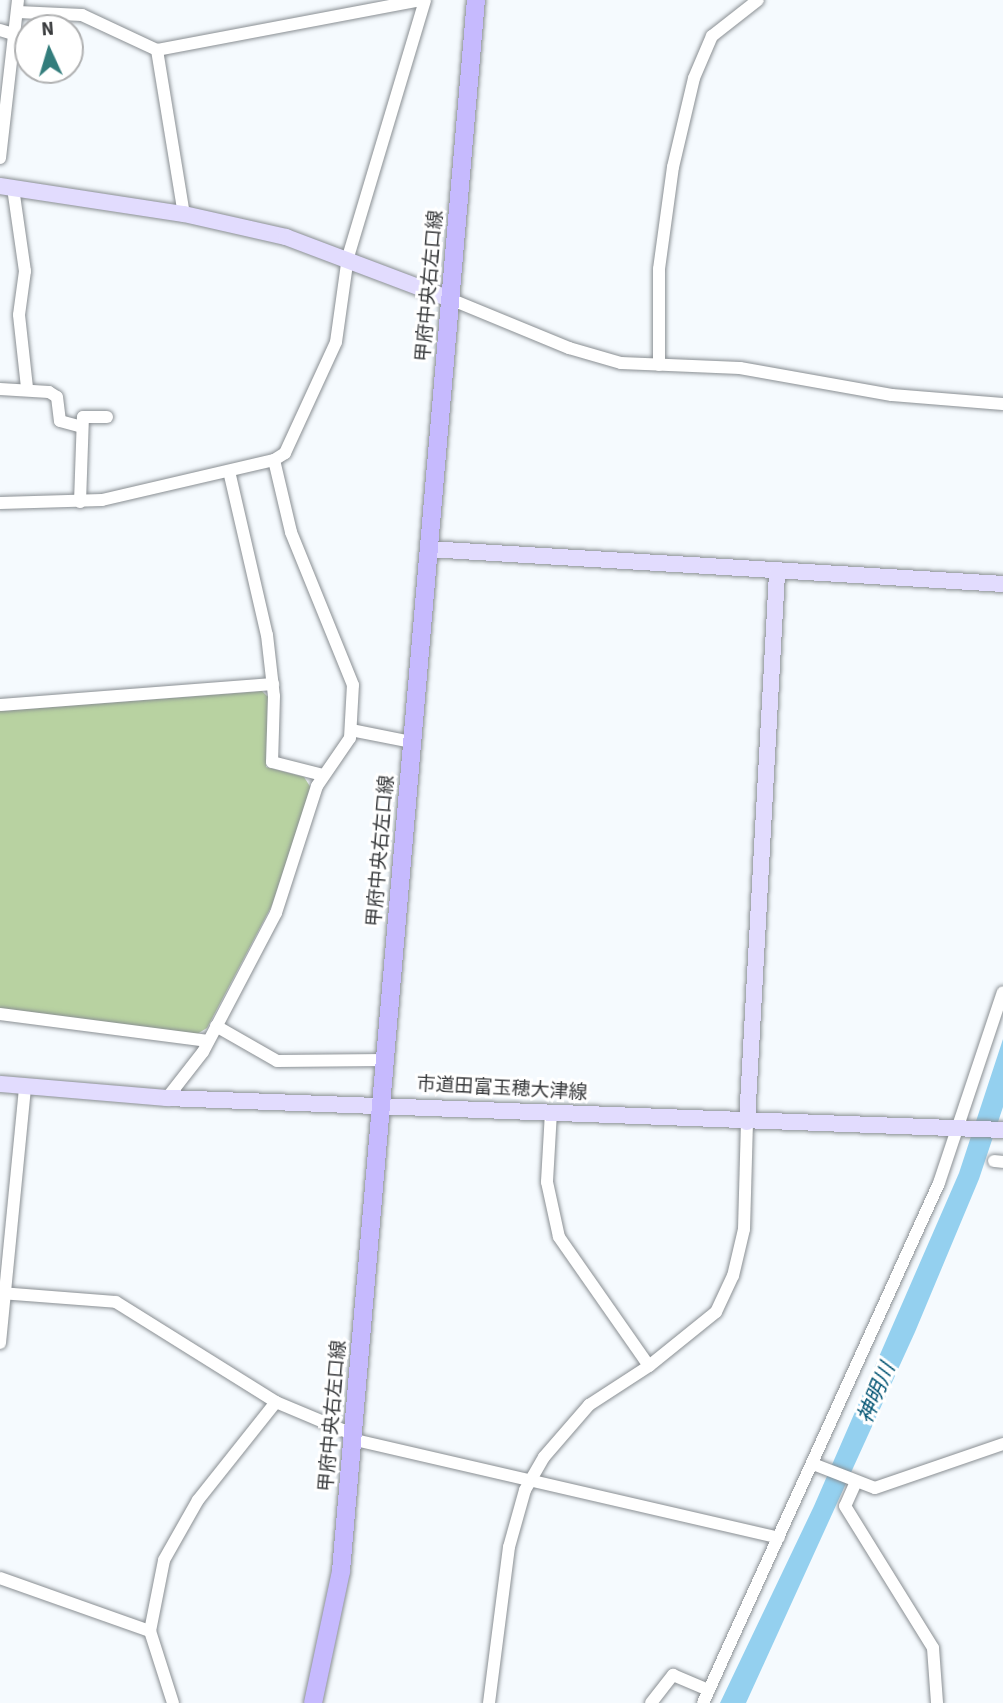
<!DOCTYPE html>
<meta charset="utf-8">
<style>
body{margin:0}
#map{position:relative;width:1003px;height:1703px;overflow:hidden;background:#f5fafe;font-family:"Source Sans 3","Noto Sans JP",sans-serif}
div>[style]{position:absolute}
.green>*{inset:0;background:#b8d2a1}
.water>*{inset:0;background:#94d0ef}
.roads{filter:drop-shadow(0 0 2px #8a8f93) drop-shadow(0 0 2px #8a8f93)}
.street>*{height:12px;margin:-6px;padding:0 6px;transform-origin:6px;border-radius:6px;background:#fff}
.secondary>*{height:16px;margin:-8px;padding:0 8px;transform-origin:8px;border-radius:8px;background:#e2dcfe}
.primary>*{height:18px;margin:-9px;padding:0 9px;transform-origin:9px;border-radius:9px;background:#c6bafe}
span{translate:-50% -50%;white-space:nowrap;text-align:center;line-height:1.15;-webkit-text-stroke:6px #fff;paint-order:stroke}
.street-label{font-size:19px;color:#383a3c}
.water-label{font-size:21px;color:#015372;font-style:italic}
.north{position:absolute;left:14px;top:14px;width:70px;height:70px;box-sizing:border-box;background:#fff;border:2px solid #afb0b1;border-radius:50%;rotate:356deg;font-size:19px;font-weight:700;line-height:28px;text-align:center;color:#383a3c}
.north::after{content:'';display:block;margin:auto;width:24px;height:32px;background:#337d7c;clip-path:polygon(50% 0,100% 100%,50% 72%,0 100%)}
</style>
<div id="map">
<div class="green">
<i style="clip-path:polygon(262px 691px,268px 697px,266px 767px,304px 777px,311px 788px,272px 905px,207px 1028px,197px 1034px,0 1009px,0 711px)"></i>
</div>
<div class="water">
<i style="clip-path:polygon(1003px 1039px,1003px 1107px,979px 1179px,915px 1332px,746px 1703px,720px 1703px,814px 1506px,959px 1173px)"></i>
</div>
<div class="roads">
<div class="street">
<i style="left:18px;top:12px;width:64px;rotate:2.7deg"></i>
<i style="left:82px;top:15px;width:83px;rotate:25deg"></i>
<i style="left:157px;top:50px;width:166px;rotate:80.7deg"></i>
<i style="left:0;top:30px;width:17px;rotate:17deg"></i>
<i style="left:157px;top:50px;width:269px;rotate:-10.7deg"></i>
<i style="left:0;top:158px;width:159px;rotate:-83.5deg"></i>
<i style="left:13px;top:188px;width:84px;rotate:81.8deg"></i>
<i style="left:25px;top:271px;width:44px;rotate:97.8deg"></i>
<i style="left:19px;top:315px;width:72px;rotate:83.7deg"></i>
<i style="left:450px;top:299px;width:129px;rotate:22.4deg"></i>
<i style="left:569px;top:348px;width:54px;rotate:16.1deg"></i>
<i style="left:621px;top:363px;width:119px;rotate:2.4deg"></i>
<i style="left:740px;top:368px;width:154px;rotate:10.1deg"></i>
<i style="left:892px;top:395px;width:111px;rotate:4.6deg"></i>
<i style="left:659px;top:365px;width:96px;rotate:-90deg"></i>
<i style="left:659px;top:269px;width:103px;rotate:-82.2deg"></i>
<i style="left:673px;top:167px;width:91px;rotate:-76.7deg"></i>
<i style="left:694px;top:78px;width:46px;rotate:-66.8deg"></i>
<i style="left:712px;top:36px;width:58px;rotate:-38deg"></i>
<i style="left:0;top:389px;width:49px;rotate:3.5deg"></i>
<i style="left:49px;top:392px;width:9px;rotate:32deg"></i>
<i style="left:57px;top:397px;width:24px;rotate:83deg"></i>
<i style="left:60px;top:421px;width:23px;rotate:15deg"></i>
<i style="left:229px;top:471px;width:168px;rotate:77deg"></i>
<i style="left:267px;top:635px;width:61px;rotate:83.5deg"></i>
<i style="left:274px;top:696px;width:66px;rotate:91.7deg"></i>
<i style="left:272px;top:762px;width:53px;rotate:14.3deg"></i>
<i style="left:80px;top:502px;width:85px;rotate:-88deg"></i>
<i style="left:83px;top:417px;width:24px"></i>
<i style="left:0;top:503px;width:102px;rotate:-1.7deg"></i>
<i style="left:102px;top:500px;width:177px;rotate:-13.1deg"></i>
<i style="left:274px;top:460px;width:13px;rotate:-32deg"></i>
<i style="left:285px;top:453px;width:122px;rotate:-65.3deg"></i>
<i style="left:336px;top:342px;width:86px;rotate:-82deg"></i>
<i style="left:348px;top:257px;width:268px;rotate:-73.3deg"></i>
<i style="left:0;top:705px;width:274px;rotate:-4.4deg"></i>
<i style="left:351px;top:730px;width:61px;rotate:11.3deg"></i>
<i style="left:0;top:1014px;width:210px;rotate:7.4deg"></i>
<i style="left:216px;top:1026px;width:70px;rotate:29.8deg"></i>
<i style="left:277px;top:1061px;width:108px;rotate:-0.5deg"></i>
<i style="left:167px;top:1098px;width:58px;rotate:-52deg"></i>
<i style="left:203px;top:1052px;width:157px;rotate:-62.3deg"></i>
<i style="left:276px;top:913px;width:133px;rotate:-72.1deg"></i>
<i style="left:317px;top:786px;width:58px;rotate:-55.5deg"></i>
<i style="left:350px;top:738px;width:53px;rotate:-86.8deg"></i>
<i style="left:353px;top:685px;width:165px;rotate:-112.1deg"></i>
<i style="left:291px;top:532px;width:74px;rotate:-103.3deg"></i>
<i style="left:551px;top:1112px;width:70px;rotate:93.3deg"></i>
<i style="left:547px;top:1182px;width:56px;rotate:77.7deg"></i>
<i style="left:559px;top:1237px;width:157px;rotate:55.1deg"></i>
<i style="left:994px;top:1161px;width:9px;rotate:6deg"></i>
<i style="left:0;top:1293px;width:116px;rotate:4.4deg"></i>
<i style="left:116px;top:1302px;width:189px;rotate:32deg"></i>
<i style="left:276px;top:1402px;width:82px;rotate:22.8deg"></i>
<i style="left:0;top:1343px;width:258px;rotate:-84.4deg"></i>
<i style="left:351px;top:1439px;width:439px;rotate:13deg"></i>
<i style="left:813px;top:1464px;width:66px;rotate:21.2deg"></i>
<i style="left:875px;top:1488px;width:135px;rotate:-19deg"></i>
<i style="left:855px;top:1484px;width:24px;rotate:114deg"></i>
<i style="left:845px;top:1506px;width:167px;rotate:58.2deg"></i>
<i style="left:933px;top:1648px;width:55px;rotate:85.8deg"></i>
<i style="left:0;top:1578px;width:159px;rotate:19.5deg"></i>
<i style="left:173px;top:1703px;width:76px;rotate:-107.7deg"></i>
<i style="left:150px;top:1631px;width:72px;rotate:-78.8deg"></i>
<i style="left:164px;top:1560px;width:69px;rotate:-60.5deg"></i>
<i style="left:198px;top:1500px;width:125px;rotate:-51.5deg"></i>
<i style="left:489px;top:1703px;width:157px;rotate:-82.7deg"></i>
<i style="left:509px;top:1547px;width:59px;rotate:-74.3deg"></i>
<i style="left:525px;top:1490px;width:38px;rotate:-60deg"></i>
<i style="left:544px;top:1457px;width:69px;rotate:-49.1deg"></i>
<i style="left:589px;top:1405px;width:72px;rotate:-33deg"></i>
<i style="left:649px;top:1366px;width:86px;rotate:-38.9deg"></i>
<i style="left:716px;top:1312px;width:40px;rotate:-65deg"></i>
<i style="left:733px;top:1276px;width:48px;rotate:-76.8deg"></i>
<i style="left:744px;top:1229px;width:107px;rotate:-88.4deg"></i>
<i style="left:651px;top:1703px;width:36px;rotate:-52deg"></i>
<i style="left:673px;top:1675px;width:39px;rotate:23deg"></i>
<i style="left:703px;top:1703px;width:571px;rotate:-65.59deg"></i>
<i style="left:939px;top:1183px;width:201px;rotate:-71.5deg"></i>
</div>
<div class="secondary">
<i style="left:0;top:186px;width:186px;rotate:8.7deg"></i>
<i style="left:184px;top:214px;width:105px;rotate:12.7deg"></i>
<i style="left:286px;top:237px;width:175px;rotate:20.7deg"></i>
<i style="left:428px;top:549px;width:576px;rotate:3.48deg"></i>
<i style="left:0;top:1084px;width:168px;rotate:4.8deg"></i>
<i style="left:167px;top:1098px;width:837px;rotate:2.19deg"></i>
<i style="left:747px;top:1122px;width:550px;rotate:-86.87deg"></i>
</div>
<div class="primary">
<i style="left:313px;top:1703px;width:135px;rotate:-78deg"></i>
<i style="left:341px;top:1571px;width:1577px;rotate:-85.09deg"></i>
</div>
</div>
<div class="street-label">
<span style="left:430px;top:286px;rotate:-85deg">甲府中央右左口線</span>
<span style="left:381px;top:851px;rotate:-85deg">甲府中央右左口線</span>
<span style="left:502px;top:1089px;rotate:3deg">市道田富玉穂大津線</span>
<span style="left:333px;top:1416px;rotate:-85deg">甲府中央右左口線</span>
</div>
<div class="water-label">
<span style="left:876px;top:1393px;rotate:-67deg">神明川</span>
</div>
<div class="north">N</div>
</div>
